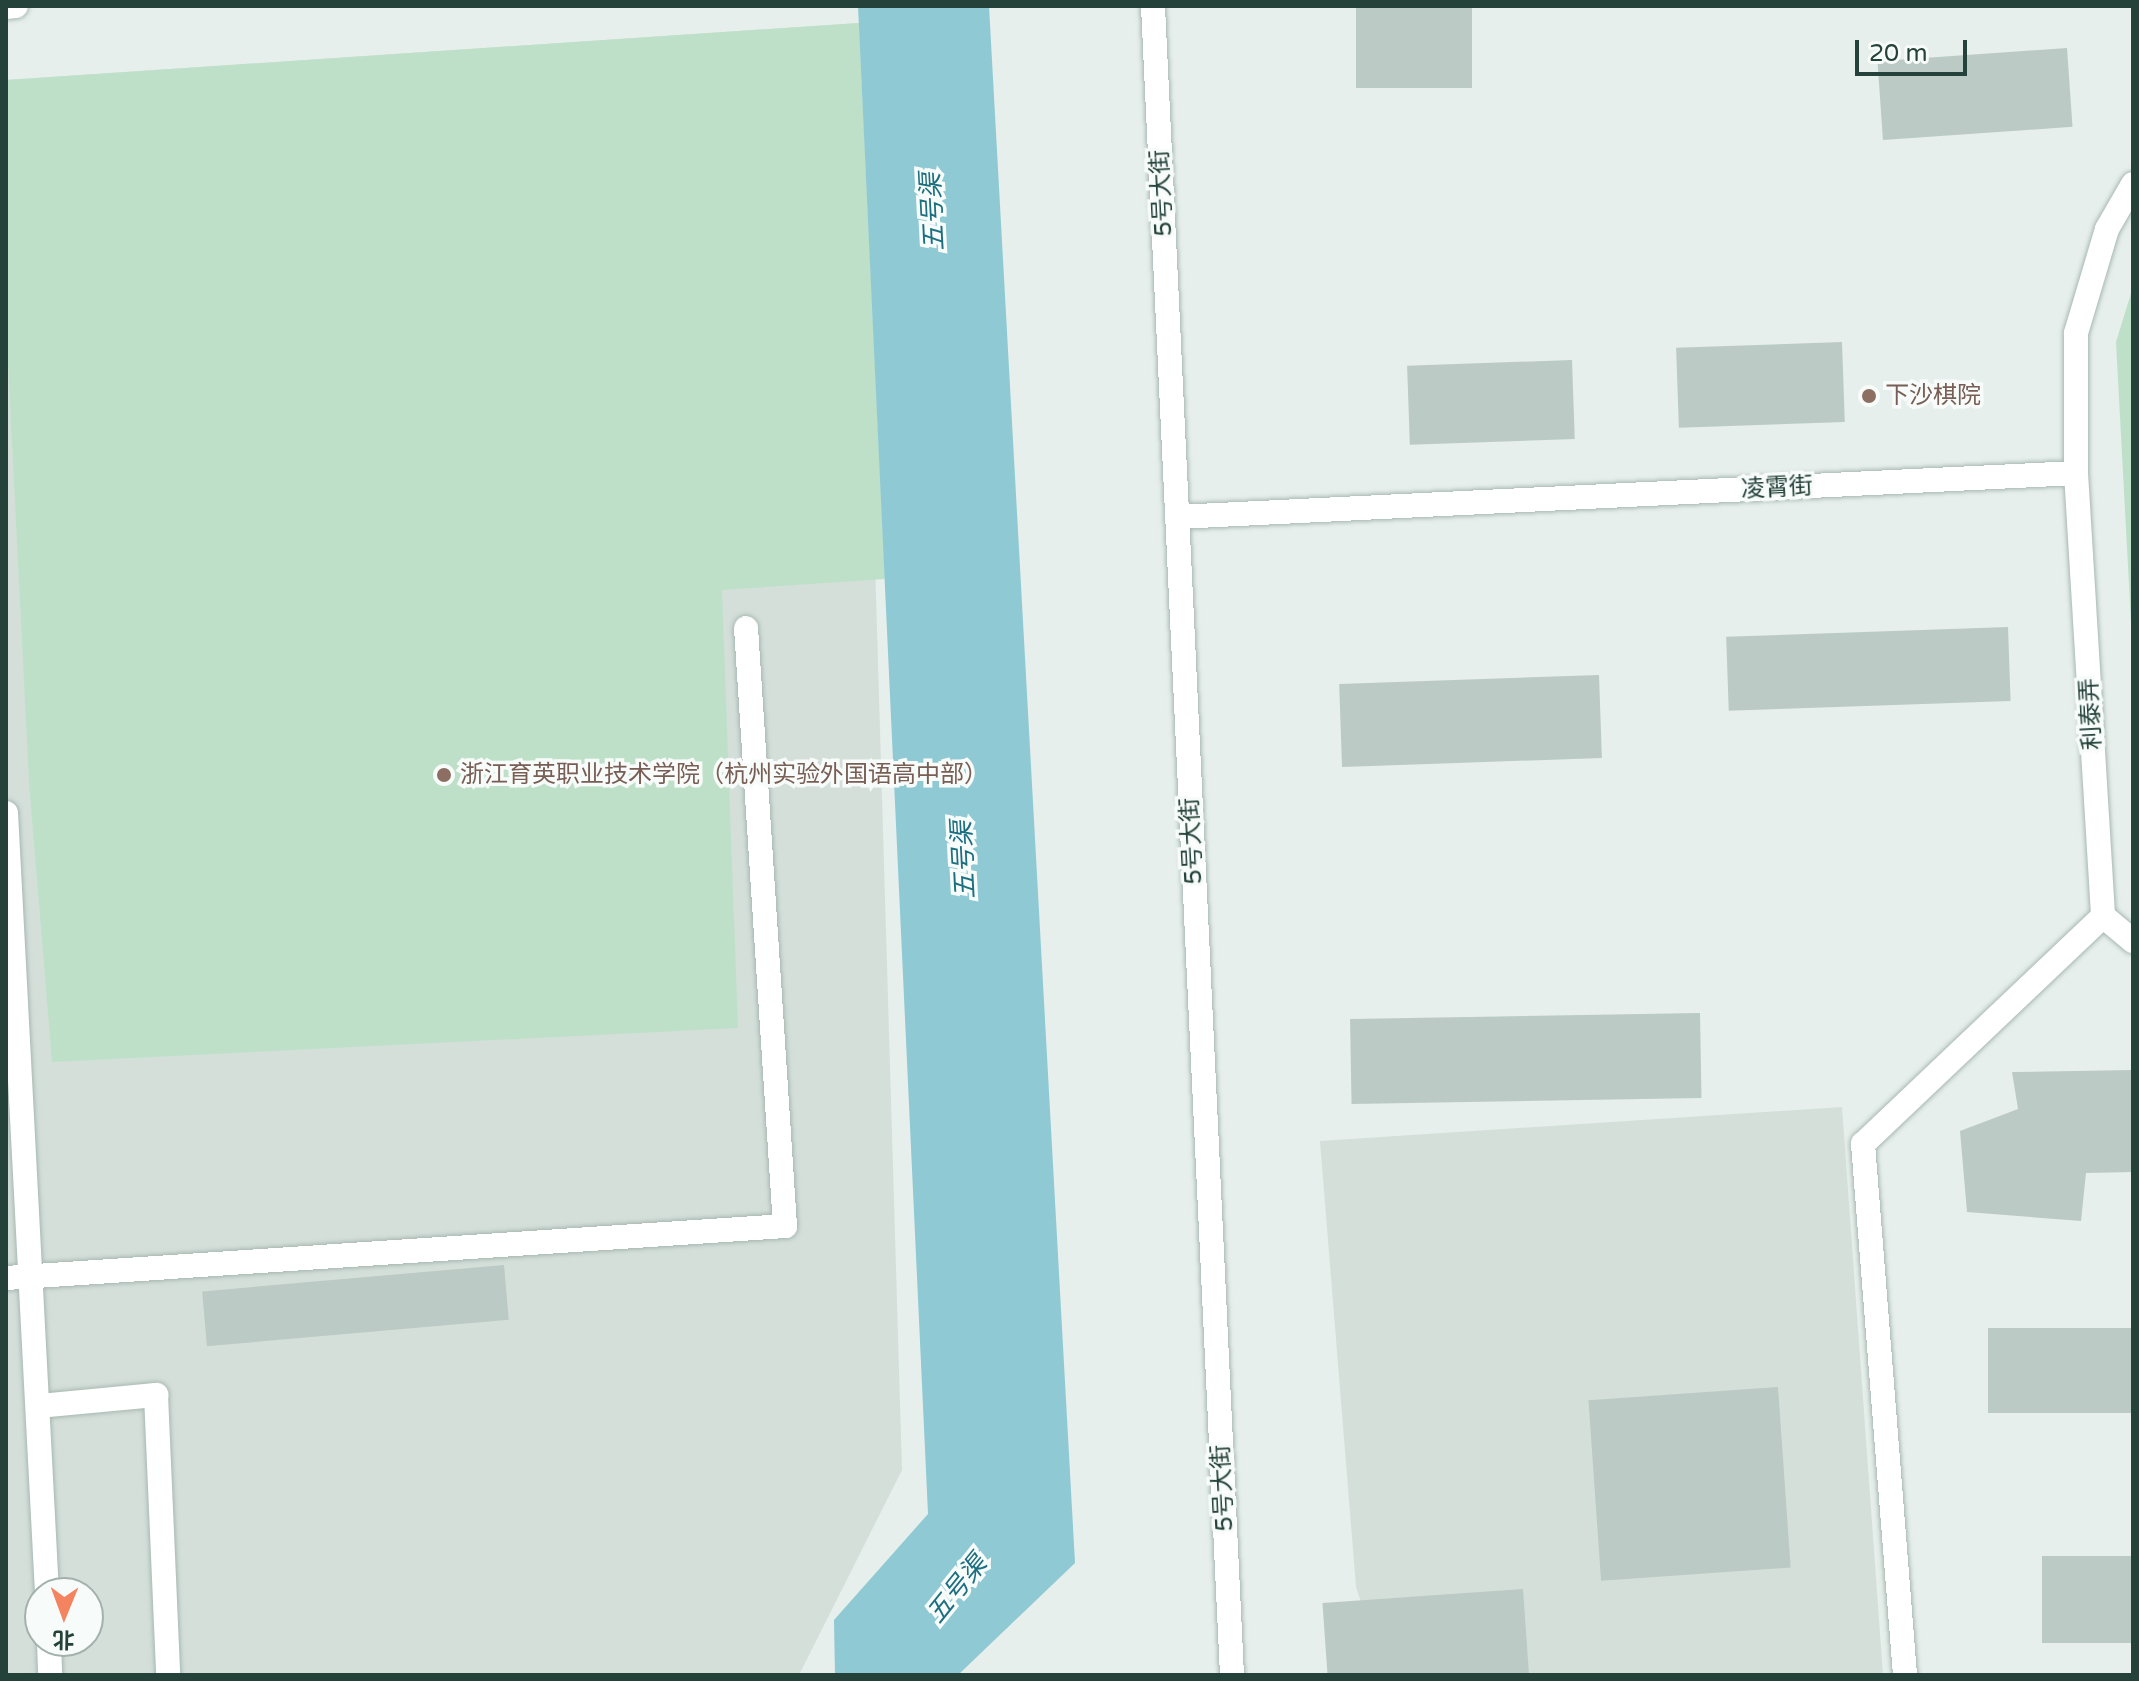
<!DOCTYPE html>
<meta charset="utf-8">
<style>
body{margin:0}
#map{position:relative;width:2139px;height:1681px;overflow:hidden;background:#e6efeb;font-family:"Varela Round","Noto Sans SC",sans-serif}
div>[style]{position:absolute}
.built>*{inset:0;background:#d4dfda}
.green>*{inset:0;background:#bfe0c8}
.water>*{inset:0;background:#8ec9d4}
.building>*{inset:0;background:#bbcac4;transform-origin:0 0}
.roads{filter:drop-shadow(0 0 2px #a8b8b2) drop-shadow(0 0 2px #a8b8b2)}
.street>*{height:24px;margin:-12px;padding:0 12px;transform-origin:12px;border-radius:12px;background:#fff}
.secondary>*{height:24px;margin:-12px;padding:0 12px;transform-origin:12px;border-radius:12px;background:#fff}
.dots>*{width:22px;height:22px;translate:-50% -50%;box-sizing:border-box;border:4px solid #f7fbf9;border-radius:50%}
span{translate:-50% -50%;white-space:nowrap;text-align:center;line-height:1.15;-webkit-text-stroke:7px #f7fbf9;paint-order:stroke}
.street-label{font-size:24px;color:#24423a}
.education-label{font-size:24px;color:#785e54}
.left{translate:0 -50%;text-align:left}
.water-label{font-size:26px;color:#1c6f80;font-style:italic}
.frame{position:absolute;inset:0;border:8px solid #24423a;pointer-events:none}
.north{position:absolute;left:24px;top:1577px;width:80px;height:80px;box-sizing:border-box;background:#f7fbf9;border:2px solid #a3b1ad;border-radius:50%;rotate:181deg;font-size:22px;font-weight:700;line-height:32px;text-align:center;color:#24423a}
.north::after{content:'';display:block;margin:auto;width:28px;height:36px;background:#f4845f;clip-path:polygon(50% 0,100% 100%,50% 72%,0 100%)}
.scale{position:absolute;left:1855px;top:40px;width:112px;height:36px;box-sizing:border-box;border:4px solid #24423a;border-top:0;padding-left:10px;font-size:24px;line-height:28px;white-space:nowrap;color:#24423a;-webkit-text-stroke:6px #f7fbf9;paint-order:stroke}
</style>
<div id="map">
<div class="built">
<i style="clip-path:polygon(evenodd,859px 23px,902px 1470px,799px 1675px,6px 1675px,6px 80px,859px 23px,40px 1593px,88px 1593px,88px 1641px,40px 1641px,40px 1593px)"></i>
<i style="clip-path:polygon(1842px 1107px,1883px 1675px,1395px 1675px,1377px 1652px,1356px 1587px,1320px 1141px)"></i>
</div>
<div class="green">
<i style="clip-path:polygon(859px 23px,885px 579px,722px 590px,738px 1028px,52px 1062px,29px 782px,6px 323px,6px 80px)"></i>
<i style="clip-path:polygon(2133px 287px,2133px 659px,2116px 342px)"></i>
</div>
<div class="water">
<i style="clip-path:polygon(858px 6px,989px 6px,1075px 1563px,958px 1675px,835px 1675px,834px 1620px,928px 1514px)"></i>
</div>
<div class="building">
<i style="left:1356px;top:6px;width:116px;height:82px"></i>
<i style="left:2067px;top:48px;width:79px;height:190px;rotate:86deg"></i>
<i style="left:1842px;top:342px;width:80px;height:166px;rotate:88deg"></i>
<i style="left:1572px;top:360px;width:79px;height:165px;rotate:88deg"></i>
<i style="left:2008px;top:627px;width:74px;height:282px;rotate:88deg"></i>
<i style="left:1599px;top:675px;width:83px;height:260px;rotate:88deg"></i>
<i style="left:1700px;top:1013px;width:85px;height:350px;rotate:89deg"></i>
<i style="clip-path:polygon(2133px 1070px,2133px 1172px,2086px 1173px,2081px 1221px,1967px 1212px,1960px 1131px,2018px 1109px,2012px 1072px)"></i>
<i style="left:504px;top:1265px;width:55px;height:303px;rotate:85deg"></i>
<i style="left:2133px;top:1328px;width:85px;height:145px;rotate:90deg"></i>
<i style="left:1778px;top:1387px;width:181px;height:190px;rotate:86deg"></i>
<i style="left:2133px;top:1556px;width:87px;height:91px;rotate:90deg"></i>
<i style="left:1523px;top:1589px;width:86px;height:201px;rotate:86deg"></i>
</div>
<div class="roads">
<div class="street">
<i style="left:6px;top:7px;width:10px;rotate:-6deg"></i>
<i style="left:2133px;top:184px;width:52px;rotate:120deg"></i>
<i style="left:2107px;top:229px;width:109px;rotate:106.6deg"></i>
<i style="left:2076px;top:333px;width:140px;rotate:90deg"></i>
<i style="left:2076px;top:473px;width:444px;rotate:86.5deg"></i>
<i style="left:2103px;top:916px;width:39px;rotate:40deg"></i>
<i style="left:1177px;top:517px;width:900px;rotate:-2.8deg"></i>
<i style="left:6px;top:813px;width:781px;rotate:86.99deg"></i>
<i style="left:6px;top:1278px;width:781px;rotate:-3.82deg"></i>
<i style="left:785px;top:1226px;width:599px;rotate:-93.73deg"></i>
<i style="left:39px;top:1406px;width:118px;rotate:-5.4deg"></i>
<i style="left:156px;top:1395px;width:280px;rotate:87.5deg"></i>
<i style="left:49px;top:1641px;width:34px;rotate:88deg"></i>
<i style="left:1905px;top:1675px;width:533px;rotate:-94.52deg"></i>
<i style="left:1863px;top:1144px;width:331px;rotate:-43.5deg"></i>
</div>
<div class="secondary">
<i style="left:1153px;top:6px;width:1671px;rotate:87.29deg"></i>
</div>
</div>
<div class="dots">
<i style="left:1869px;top:396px;background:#8d6e63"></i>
<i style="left:444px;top:775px;background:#8d6e63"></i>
</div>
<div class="street-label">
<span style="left:1162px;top:193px;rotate:-93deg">5号大街</span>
<span style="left:1777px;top:488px;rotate:-3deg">凌霄街</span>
<span style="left:2091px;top:714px;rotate:-93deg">利泰弄</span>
<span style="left:1192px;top:841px;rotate:-93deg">5号大街</span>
<span style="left:1223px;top:1488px;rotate:-93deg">5号大街</span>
</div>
<div class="education-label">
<span class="left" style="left:1885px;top:396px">下沙棋院</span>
<span class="left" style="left:460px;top:775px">浙江育英职业技术学院（杭州实验外国语高中部）</span>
</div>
<div class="water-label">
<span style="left:933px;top:212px;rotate:-93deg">五号渠</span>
<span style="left:964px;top:860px;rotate:-93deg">五号渠</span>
<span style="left:957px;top:1589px;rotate:-51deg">五号渠</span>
</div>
<div class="frame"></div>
<div class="north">北</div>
<div class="scale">20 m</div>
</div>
